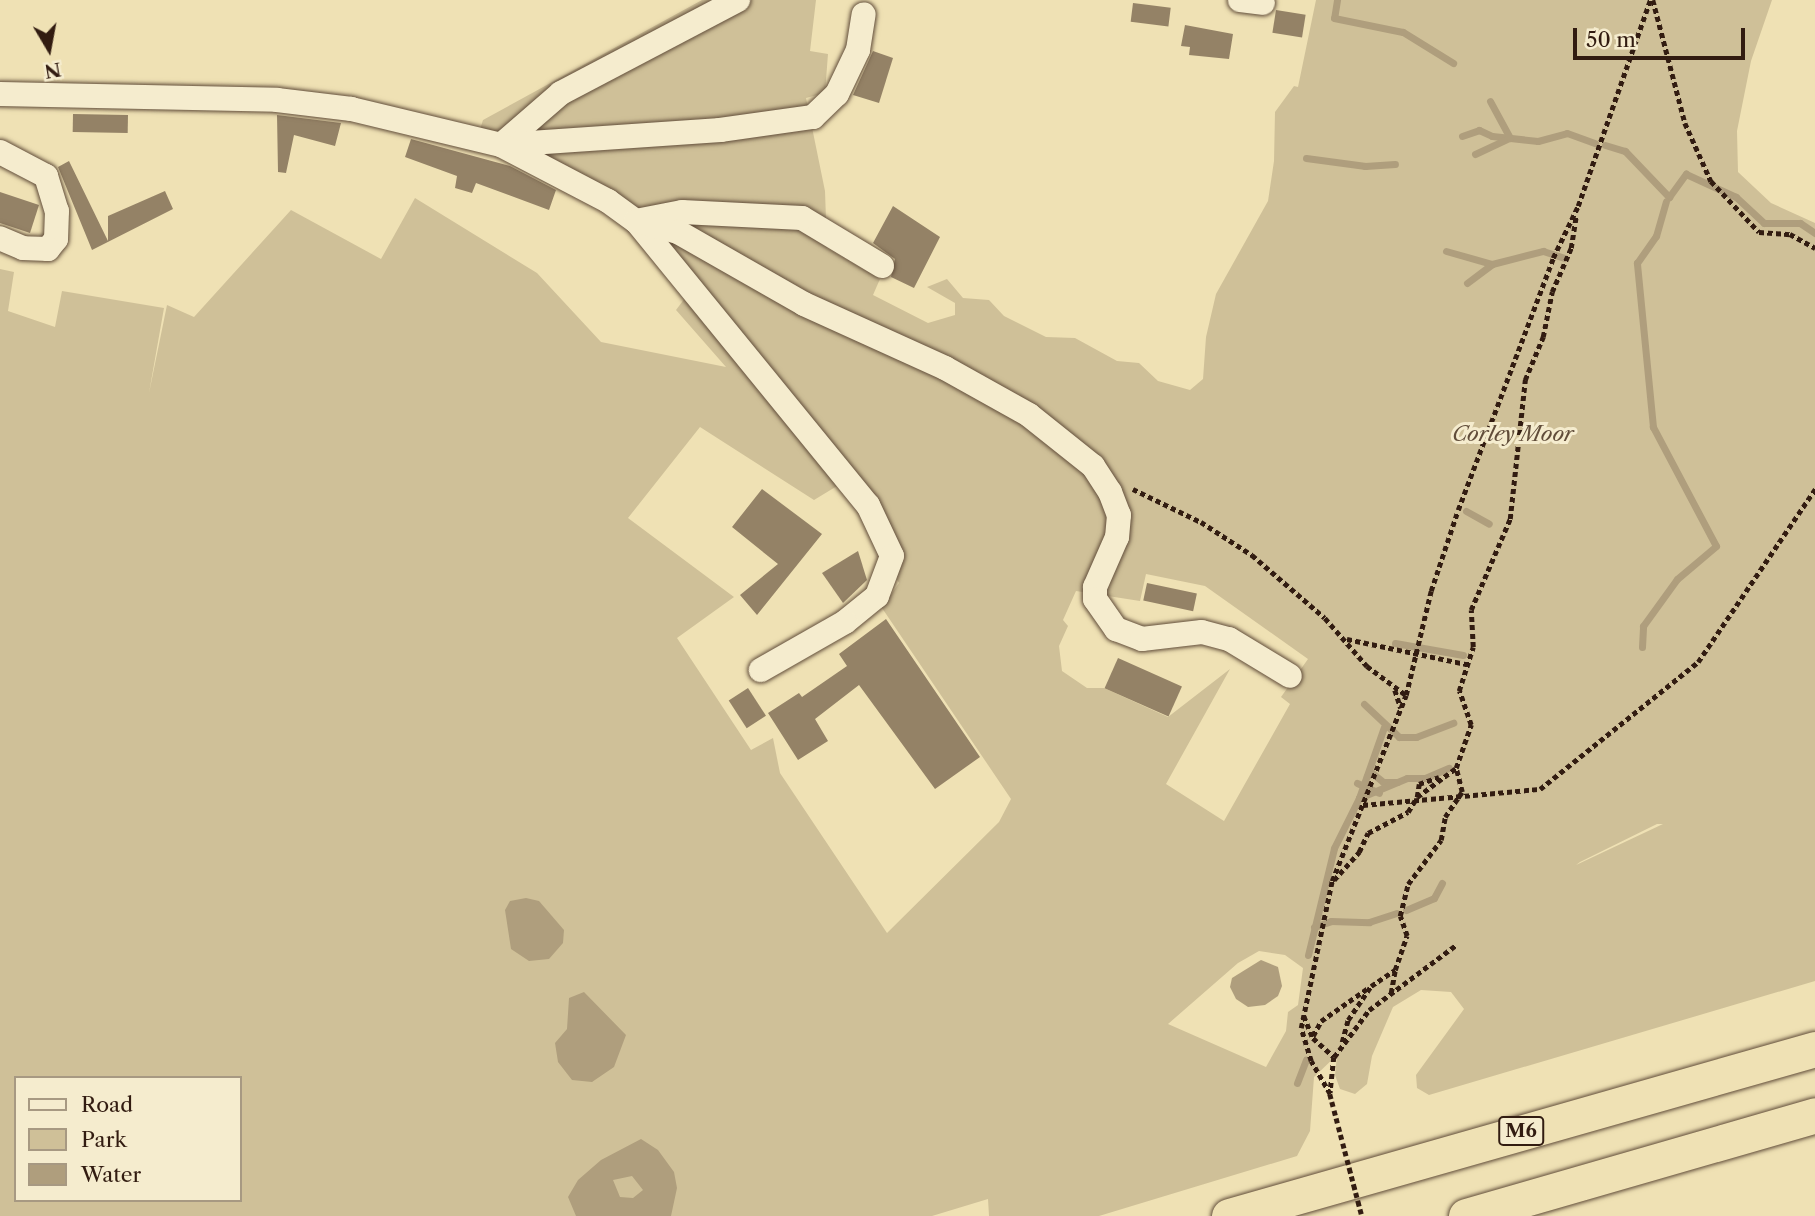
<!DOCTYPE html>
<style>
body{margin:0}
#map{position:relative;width:1815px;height:1216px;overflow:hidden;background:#efe1b4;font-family:"Libre Caslon Text",serif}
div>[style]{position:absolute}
.green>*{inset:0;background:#cfc098}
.water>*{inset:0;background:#af9e7d}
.stream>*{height:7px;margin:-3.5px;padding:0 3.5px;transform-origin:3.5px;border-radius:3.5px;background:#af9e7d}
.building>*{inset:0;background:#948266;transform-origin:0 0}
.path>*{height:4.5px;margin-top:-2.25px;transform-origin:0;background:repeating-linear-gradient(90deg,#321c11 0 5px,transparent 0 8.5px)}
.roads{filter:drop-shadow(0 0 2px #614d3a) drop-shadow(0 0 2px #614d3a)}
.minor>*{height:24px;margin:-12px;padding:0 12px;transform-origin:12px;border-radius:12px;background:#f5ecce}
.highway>*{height:35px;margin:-17.5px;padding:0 17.5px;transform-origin:17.5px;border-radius:17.5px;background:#efe1b4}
.path-bridge>*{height:4.5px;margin-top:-2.25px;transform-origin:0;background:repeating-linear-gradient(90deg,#321c11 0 5px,transparent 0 8.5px)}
span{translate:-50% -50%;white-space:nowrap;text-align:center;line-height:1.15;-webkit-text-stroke:6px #f5ecce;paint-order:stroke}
.shield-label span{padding:2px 5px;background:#f5ecce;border:2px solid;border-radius:5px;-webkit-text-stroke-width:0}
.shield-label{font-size:19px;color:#321c11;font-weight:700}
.park-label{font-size:21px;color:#614d3a;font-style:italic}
.legend{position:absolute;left:14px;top:1076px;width:228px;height:126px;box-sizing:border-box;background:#f5ecce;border:2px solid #a79982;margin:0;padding:9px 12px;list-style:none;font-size:21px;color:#321c11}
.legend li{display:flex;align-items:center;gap:14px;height:35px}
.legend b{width:35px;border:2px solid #a79982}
.north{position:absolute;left:14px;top:14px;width:70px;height:70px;-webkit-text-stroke:5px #f5ecce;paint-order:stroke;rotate:170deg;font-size:19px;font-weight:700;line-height:28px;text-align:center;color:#321c11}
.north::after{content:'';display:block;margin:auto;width:24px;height:32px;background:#321c11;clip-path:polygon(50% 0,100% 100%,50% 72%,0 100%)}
.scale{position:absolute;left:1573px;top:28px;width:172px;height:32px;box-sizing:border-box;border:4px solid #321c11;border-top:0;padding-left:9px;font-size:21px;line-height:24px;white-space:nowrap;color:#321c11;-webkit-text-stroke:5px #f5ecce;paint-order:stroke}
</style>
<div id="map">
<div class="green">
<i style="clip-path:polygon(evenodd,702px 0,816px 0,810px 51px,828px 54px,825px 93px,806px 98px,825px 191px,827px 248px,880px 279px,873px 295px,928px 323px,955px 315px,955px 303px,927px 287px,947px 279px,963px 298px,989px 300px,1004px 316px,1046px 337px,1075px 338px,1117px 361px,1139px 363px,1158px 381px,1190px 390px,1203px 379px,1206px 337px,1216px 294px,1268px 201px,1274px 161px,1275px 112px,1294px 86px,1298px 87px,1316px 0,1772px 0,1751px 61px,1737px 131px,1738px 172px,1771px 203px,1815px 223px,1815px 981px,1429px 1095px,1417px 1088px,1416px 1075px,1464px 1009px,1451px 992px,1421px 990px,1393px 1007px,1372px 1056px,1367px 1084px,1355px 1094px,1340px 1089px,1335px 1075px,1337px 1055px,1314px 1077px,1310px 1131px,1297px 1156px,1099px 1216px,989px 1216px,988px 1199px,932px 1216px,0 1216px,0 269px,14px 272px,8px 311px,55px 327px,62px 291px,164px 308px,149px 393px,167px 305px,194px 317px,291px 210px,381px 259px,415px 198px,537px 273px,601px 342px,726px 367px,676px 310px,688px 294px,645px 235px,477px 139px,483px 120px,702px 0,700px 427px,814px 500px,842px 483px,899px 583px,882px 608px,1011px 799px,999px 822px,887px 933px,780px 773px,773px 738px,751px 750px,677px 638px,734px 597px,628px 518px,700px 427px,702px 0,1146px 574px,1205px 586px,1308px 659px,1281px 697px,1290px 704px,1224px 821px,1166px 784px,1230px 669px,1168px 717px,1104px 688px,1087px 688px,1062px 671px,1059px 646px,1068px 626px,1063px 620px,1076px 591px,1140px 601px,1146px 574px,702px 0,1657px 824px,1663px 824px,1576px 865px,1580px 862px,1657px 824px,702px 0,1259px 951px,1285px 955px,1303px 968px,1298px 1005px,1288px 1012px,1286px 1031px,1266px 1067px,1168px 1024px,1238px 963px,1259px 951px,702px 0,16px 1078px,240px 1078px,240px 1200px,16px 1200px,16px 1078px)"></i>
</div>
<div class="water">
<i style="clip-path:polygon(526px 898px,539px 901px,564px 930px,563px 943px,549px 959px,529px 961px,511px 949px,505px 910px,510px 901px)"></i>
<i style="clip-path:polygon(1261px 960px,1278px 967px,1282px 986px,1278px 996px,1265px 1005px,1248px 1007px,1236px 999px,1230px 987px,1232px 978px)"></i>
<i style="clip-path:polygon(584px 992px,626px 1035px,614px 1067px,592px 1082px,572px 1080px,558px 1062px,555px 1043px,567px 1029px,569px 998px)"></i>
<i style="clip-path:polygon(evenodd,641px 1139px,658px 1150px,674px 1172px,677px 1188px,671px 1216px,576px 1216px,568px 1197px,578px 1180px,601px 1160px,641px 1139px,632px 1176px,643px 1190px,633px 1198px,620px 1197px,613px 1180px,632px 1176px)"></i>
</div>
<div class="stream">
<i style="left:1337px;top:0;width:18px;rotate:99deg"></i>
<i style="left:1334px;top:18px;width:70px;rotate:11.5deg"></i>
<i style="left:1403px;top:32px;width:59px;rotate:31.8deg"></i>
<i style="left:1462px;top:136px;width:18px;rotate:-19deg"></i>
<i style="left:1479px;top:130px;width:14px;rotate:25deg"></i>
<i style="left:1492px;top:136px;width:46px;rotate:6.2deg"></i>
<i style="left:1538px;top:141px;width:30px;rotate:-15deg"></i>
<i style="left:1567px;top:133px;width:30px;rotate:20deg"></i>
<i style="left:1605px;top:145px;width:21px;rotate:17deg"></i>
<i style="left:1625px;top:151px;width:64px;rotate:46.3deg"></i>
<i style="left:1669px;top:197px;width:29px;rotate:-54deg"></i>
<i style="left:1686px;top:174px;width:55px;rotate:24.7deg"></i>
<i style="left:1736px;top:197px;width:38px;rotate:43deg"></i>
<i style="left:1764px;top:223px;width:36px"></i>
<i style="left:1800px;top:223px;width:18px;rotate:34deg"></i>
<i style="left:1475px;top:154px;width:38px;rotate:-25deg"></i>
<i style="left:1510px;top:138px;width:42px;rotate:-118.4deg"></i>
<i style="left:1306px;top:158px;width:60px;rotate:7.7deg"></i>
<i style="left:1365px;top:166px;width:30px;rotate:-4deg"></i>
<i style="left:1446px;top:251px;width:48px;rotate:15.8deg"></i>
<i style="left:1467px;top:283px;width:31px;rotate:-37deg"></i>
<i style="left:1492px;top:264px;width:53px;rotate:-14.3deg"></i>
<i style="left:1543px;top:251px;width:23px;rotate:18deg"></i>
<i style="left:1466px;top:511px;width:26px;rotate:29deg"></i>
<i style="left:1395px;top:643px;width:69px;rotate:10deg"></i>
<i style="left:1642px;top:647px;width:21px;rotate:-87deg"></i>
<i style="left:1643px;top:626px;width:58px;rotate:-54.1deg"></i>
<i style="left:1677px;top:579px;width:51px;rotate:-40.2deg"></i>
<i style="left:1716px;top:546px;width:135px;rotate:-117.9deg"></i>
<i style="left:1653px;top:427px;width:165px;rotate:-95.6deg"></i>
<i style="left:1637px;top:263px;width:33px;rotate:-55deg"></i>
<i style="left:1656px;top:236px;width:36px;rotate:-74deg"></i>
<i style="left:1364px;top:704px;width:48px;rotate:43.3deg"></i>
<i style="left:1399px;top:737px;width:17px"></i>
<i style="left:1416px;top:737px;width:40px;rotate:-21deg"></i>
<i style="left:1367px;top:776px;width:6px;rotate:-31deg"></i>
<i style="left:1372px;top:773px;width:14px;rotate:39deg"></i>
<i style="left:1383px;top:782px;width:14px"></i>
<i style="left:1357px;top:783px;width:24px;rotate:24deg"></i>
<i style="left:1359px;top:798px;width:52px;rotate:-22.6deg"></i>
<i style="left:1407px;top:778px;width:18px"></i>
<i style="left:1425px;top:778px;width:26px;rotate:-23deg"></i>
<i style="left:1406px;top:910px;width:30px;rotate:-23deg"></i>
<i style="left:1434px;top:898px;width:17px;rotate:-62deg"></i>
<i style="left:1314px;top:927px;width:18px;rotate:-19deg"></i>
<i style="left:1331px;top:921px;width:38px;rotate:2deg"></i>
<i style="left:1369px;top:922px;width:29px;rotate:-18deg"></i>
<i style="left:1308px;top:955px;width:110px;rotate:-76.3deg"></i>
<i style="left:1334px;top:848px;width:56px;rotate:-63.4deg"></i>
<i style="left:1359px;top:798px;width:75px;rotate:-70.6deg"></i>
<i style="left:1297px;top:1083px;width:25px;rotate:-69deg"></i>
</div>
<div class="building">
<i style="left:1133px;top:3px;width:38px;height:19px;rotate:7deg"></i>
<i style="left:1276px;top:10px;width:30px;height:23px;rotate:9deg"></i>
<i style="clip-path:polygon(1185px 25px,1233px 34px,1229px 59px,1189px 55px,1190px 47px,1181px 46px)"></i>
<i style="clip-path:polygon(873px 51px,893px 58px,879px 103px,853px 95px)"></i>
<i style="left:73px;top:114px;width:55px;height:18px;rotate:1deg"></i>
<i style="clip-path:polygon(277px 115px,341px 123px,335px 146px,294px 135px,286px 173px,278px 172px)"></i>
<i style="clip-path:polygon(411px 139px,510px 166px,556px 190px,549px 210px,476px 183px,472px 193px,455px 188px,457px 176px,405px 157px)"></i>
<i style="clip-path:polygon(69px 161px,108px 241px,108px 216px,165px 191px,173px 209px,92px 250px,58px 167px)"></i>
<i style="clip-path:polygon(0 192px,39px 205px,30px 233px,0 223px)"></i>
<i style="clip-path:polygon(893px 206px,940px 237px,914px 288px,891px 277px,895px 259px,873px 243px)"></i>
<i style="clip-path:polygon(762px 489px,822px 534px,757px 615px,740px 595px,778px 564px,732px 527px)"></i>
<i style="clip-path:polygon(858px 551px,867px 580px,843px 603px,822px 573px)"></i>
<i style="left:1147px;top:583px;width:51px;height:18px;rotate:12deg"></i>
<i style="clip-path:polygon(886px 619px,980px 757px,935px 789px,859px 685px,815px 719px,828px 741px,798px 760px,768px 713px,799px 693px,802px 697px,847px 666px,839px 654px)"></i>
<i style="left:1118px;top:658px;width:70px;height:33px;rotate:24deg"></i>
<i style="left:748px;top:688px;width:33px;height:23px;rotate:57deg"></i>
</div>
<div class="path">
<i style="left:1653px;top:0;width:127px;rotate:75.4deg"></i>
<i style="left:1685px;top:123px;width:64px;rotate:65.9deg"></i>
<i style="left:1711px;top:181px;width:70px;rotate:46.7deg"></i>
<i style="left:1759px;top:232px;width:31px;rotate:4deg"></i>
<i style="left:1790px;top:234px;width:29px;rotate:29deg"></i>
<i style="left:1133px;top:489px;width:76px;rotate:25.9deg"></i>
<i style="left:1201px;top:522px;width:61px;rotate:32.9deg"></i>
<i style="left:1252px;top:555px;width:96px;rotate:40.8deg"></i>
<i style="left:1325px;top:618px;width:64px;rotate:48.8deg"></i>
<i style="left:1367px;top:666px;width:49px;rotate:36.6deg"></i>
<i style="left:1347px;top:639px;width:122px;rotate:11.9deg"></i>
<i style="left:1395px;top:690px;width:19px;rotate:72deg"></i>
<i style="left:1417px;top:797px;width:13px;rotate:-81deg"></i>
<i style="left:1419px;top:784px;width:21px;rotate:-19deg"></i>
<i style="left:1363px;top:805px;width:178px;rotate:-5.2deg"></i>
<i style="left:1540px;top:789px;width:203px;rotate:-38.8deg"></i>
<i style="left:1698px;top:662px;width:209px;rotate:-55.9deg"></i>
<i style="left:1334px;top:880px;width:38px;rotate:-48deg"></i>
<i style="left:1359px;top:852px;width:21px;rotate:-65deg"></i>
<i style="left:1368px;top:833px;width:45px;rotate:-27.7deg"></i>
<i style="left:1408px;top:812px;width:17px;rotate:-59deg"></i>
<i style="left:1417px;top:797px;width:49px;rotate:-36.6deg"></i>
<i style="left:1391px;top:993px;width:22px;rotate:-80deg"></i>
<i style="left:1304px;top:1016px;width:24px;rotate:68deg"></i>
<i style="left:1313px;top:1038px;width:28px;rotate:42deg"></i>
<i style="left:1334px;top:1057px;width:36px;rotate:96deg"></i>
<i style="left:1313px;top:1036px;width:17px;rotate:-62deg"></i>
<i style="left:1321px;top:1021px;width:57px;rotate:-35.1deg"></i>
<i style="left:1342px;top:1042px;width:23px;rotate:-75deg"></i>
<i style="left:1348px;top:1020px;width:41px;rotate:-55.9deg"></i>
<i style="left:1371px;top:986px;width:29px;rotate:-34deg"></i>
<i style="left:1395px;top:970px;width:36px;rotate:-71deg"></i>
<i style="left:1407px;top:936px;width:21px;rotate:-109deg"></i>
<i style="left:1400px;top:916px;width:33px;rotate:-76deg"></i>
<i style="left:1408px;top:884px;width:55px;rotate:-53.1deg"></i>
<i style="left:1441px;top:840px;width:23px;rotate:-80deg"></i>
<i style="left:1445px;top:817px;width:30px;rotate:-56deg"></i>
<i style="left:1462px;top:792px;width:25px;rotate:-104deg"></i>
<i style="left:1456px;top:768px;width:46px;rotate:-70.8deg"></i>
<i style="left:1471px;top:725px;width:36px;rotate:-109deg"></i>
<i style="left:1459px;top:691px;width:46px;rotate:-72.3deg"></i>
<i style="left:1473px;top:647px;width:37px;rotate:-93deg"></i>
<i style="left:1471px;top:610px;width:99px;rotate:-66.8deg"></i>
<i style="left:1510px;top:519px;width:140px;rotate:-83.8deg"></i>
<i style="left:1525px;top:380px;width:47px;rotate:-67.3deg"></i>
<i style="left:1543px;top:337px;width:46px;rotate:-78.7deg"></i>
<i style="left:1552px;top:292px;width:48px;rotate:-66.6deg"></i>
<i style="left:1571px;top:248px;width:31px;rotate:-81deg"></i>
<i style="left:1334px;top:1057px;width:59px;rotate:-53.3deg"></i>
<i style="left:1369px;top:1010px;width:109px;rotate:-36.8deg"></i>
<i style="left:1330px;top:1094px;width:38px;rotate:-120deg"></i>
<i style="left:1311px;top:1061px;width:34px;rotate:-107deg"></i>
<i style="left:1301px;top:1028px;width:150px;rotate:-78.1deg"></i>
<i style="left:1332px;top:881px;width:200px;rotate:-68.3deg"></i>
<i style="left:1406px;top:695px;width:107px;rotate:-76.5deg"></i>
<i style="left:1431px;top:591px;width:85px;rotate:-71.6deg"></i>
<i style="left:1458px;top:510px;width:269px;rotate:-69.3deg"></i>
<i style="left:1553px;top:258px;width:58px;rotate:-64.3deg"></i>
<i style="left:1578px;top:206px;width:218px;rotate:-70.7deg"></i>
</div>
<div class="roads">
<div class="minor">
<i style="left:738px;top:0;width:200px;rotate:152.3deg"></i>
<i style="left:561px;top:93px;width:79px;rotate:139.1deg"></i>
<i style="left:501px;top:145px;width:220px;rotate:-3.9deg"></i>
<i style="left:720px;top:130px;width:94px;rotate:-8deg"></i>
<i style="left:813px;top:117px;width:33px;rotate:-44deg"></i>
<i style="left:837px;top:94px;width:49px;rotate:-64.5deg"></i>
<i style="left:858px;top:50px;width:36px;rotate:-81deg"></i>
<i style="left:1240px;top:0;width:23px;rotate:7deg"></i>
<i style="left:0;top:94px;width:277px;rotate:1.2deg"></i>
<i style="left:277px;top:100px;width:75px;rotate:6.9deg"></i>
<i style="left:351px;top:109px;width:154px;rotate:13.5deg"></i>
<i style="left:501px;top:145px;width:121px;rotate:27.6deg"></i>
<i style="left:608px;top:201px;width:34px;rotate:36deg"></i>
<i style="left:636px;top:221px;width:367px;rotate:50.8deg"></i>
<i style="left:868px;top:505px;width:56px;rotate:64.8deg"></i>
<i style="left:892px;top:556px;width:43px;rotate:110.6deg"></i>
<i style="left:877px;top:596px;width:41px;rotate:140.9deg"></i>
<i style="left:845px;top:622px;width:97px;rotate:150.3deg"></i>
<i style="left:0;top:152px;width:52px;rotate:27.6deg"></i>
<i style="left:46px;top:176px;width:37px;rotate:73deg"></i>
<i style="left:57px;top:211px;width:28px;rotate:92deg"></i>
<i style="left:56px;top:239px;width:13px;rotate:129deg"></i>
<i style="left:48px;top:249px;width:25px;rotate:-178deg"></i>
<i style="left:23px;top:248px;width:25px;rotate:-157deg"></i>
<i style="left:882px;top:266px;width:93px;rotate:-149deg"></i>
<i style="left:802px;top:218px;width:120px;rotate:-177.1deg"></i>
<i style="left:682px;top:212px;width:47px;rotate:168.9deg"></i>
<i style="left:636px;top:221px;width:43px;rotate:14.7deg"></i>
<i style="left:678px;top:232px;width:145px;rotate:29.7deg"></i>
<i style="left:804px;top:304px;width:155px;rotate:24.4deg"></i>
<i style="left:945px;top:368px;width:96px;rotate:29.2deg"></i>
<i style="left:1029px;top:415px;width:82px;rotate:38.6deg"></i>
<i style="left:1093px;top:466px;width:31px;rotate:57deg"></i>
<i style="left:1110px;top:492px;width:25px;rotate:69deg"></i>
<i style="left:1119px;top:515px;width:22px;rotate:95deg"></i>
<i style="left:1117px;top:537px;width:55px;rotate:113.7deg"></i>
<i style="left:1095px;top:587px;width:12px;rotate:90deg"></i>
<i style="left:1095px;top:599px;width:37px;rotate:55deg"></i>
<i style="left:1116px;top:629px;width:28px;rotate:21deg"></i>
<i style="left:1142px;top:639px;width:60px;rotate:-6.7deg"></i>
<i style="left:1202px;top:632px;width:28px;rotate:15deg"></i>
<i style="left:1229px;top:639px;width:71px;rotate:31.2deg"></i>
</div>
<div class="highway">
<i style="left:1229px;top:1216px;width:609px;rotate:-15.91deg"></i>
<i style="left:1466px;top:1216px;width:363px;rotate:-16.1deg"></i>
</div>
</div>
<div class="path-bridge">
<i style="left:1330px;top:1094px;width:126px;rotate:75.3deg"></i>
</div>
<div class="shield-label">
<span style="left:1521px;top:1131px">M6</span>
</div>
<div class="park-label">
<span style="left:1513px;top:434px">Corley Moor</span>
</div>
<ul class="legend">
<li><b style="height:9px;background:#f5ecce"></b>Road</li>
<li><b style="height:19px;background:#cfc098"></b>Park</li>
<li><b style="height:19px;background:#af9e7d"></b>Water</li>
</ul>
<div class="north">N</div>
<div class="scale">50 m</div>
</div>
